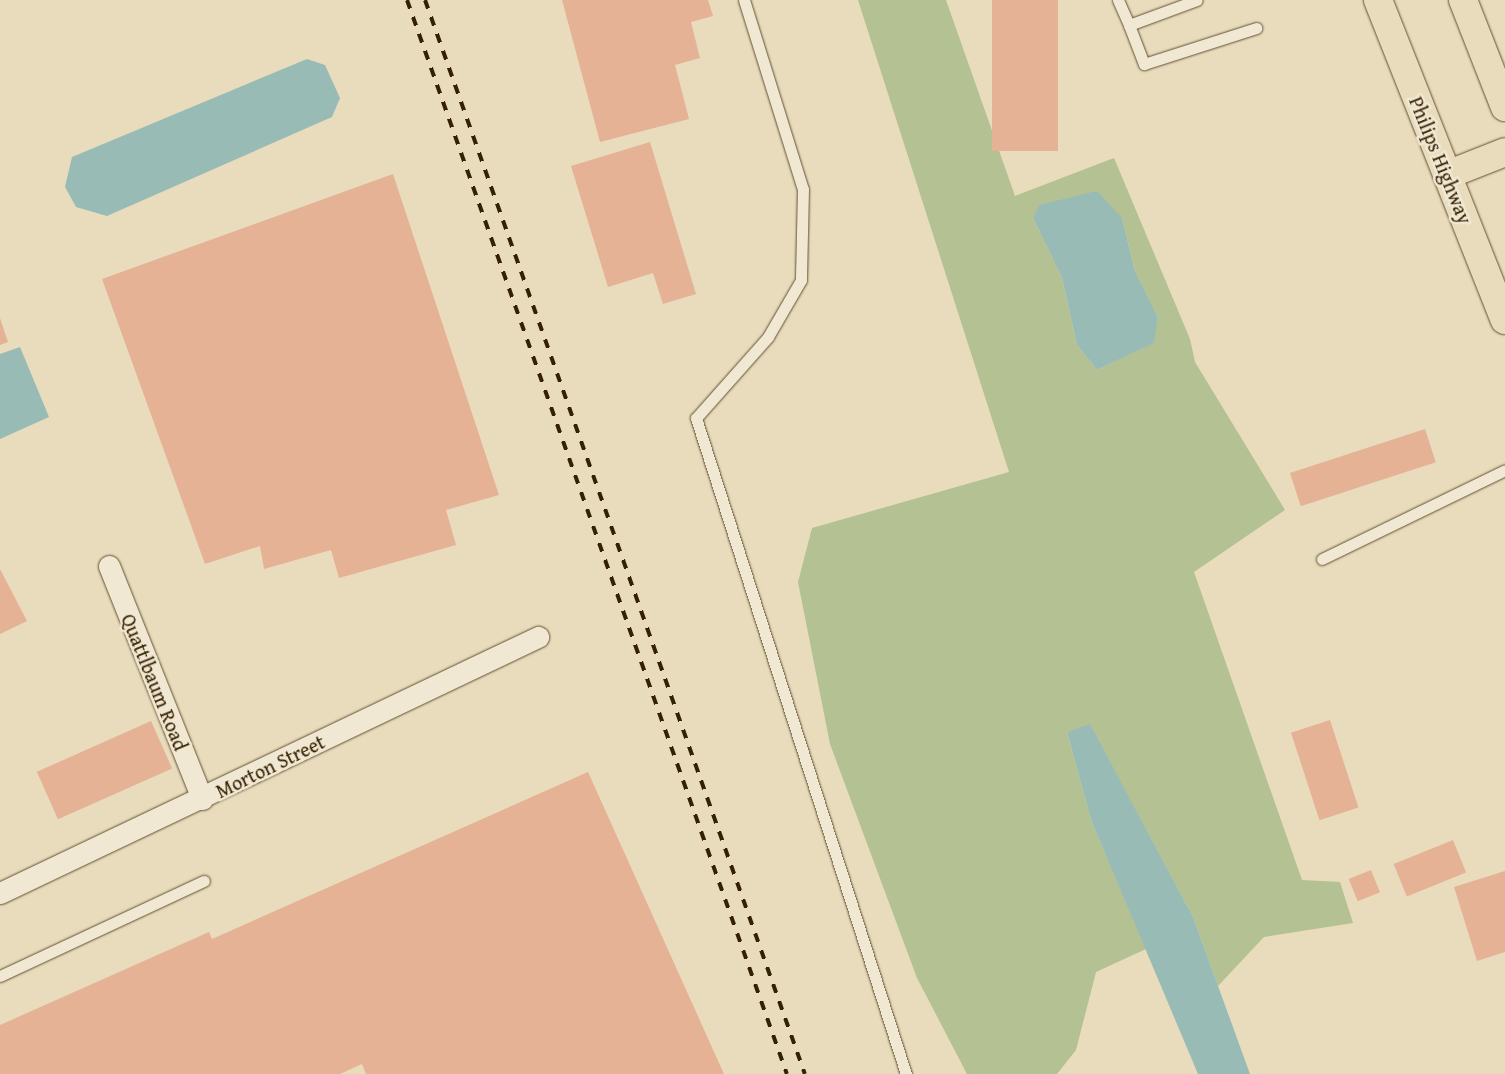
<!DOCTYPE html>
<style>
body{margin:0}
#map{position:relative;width:1505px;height:1074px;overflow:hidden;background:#e8dcbc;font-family:"Gentium Book Plus",serif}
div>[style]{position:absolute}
.green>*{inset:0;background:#b4c192}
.water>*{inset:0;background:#98bbb5}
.building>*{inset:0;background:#e5b296;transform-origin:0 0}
.roads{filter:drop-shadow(0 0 1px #624f30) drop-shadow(0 0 1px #624f30)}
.service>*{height:11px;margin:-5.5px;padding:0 5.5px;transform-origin:5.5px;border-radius:5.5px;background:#f0e8d3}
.minor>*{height:21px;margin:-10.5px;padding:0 10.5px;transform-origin:10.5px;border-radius:10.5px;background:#f0e8d3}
.primary>*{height:28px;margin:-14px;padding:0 14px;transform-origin:14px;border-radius:14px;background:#e8dcbc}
.rail>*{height:4px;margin-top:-2px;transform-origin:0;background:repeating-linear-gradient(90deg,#362002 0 9px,transparent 0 18px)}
span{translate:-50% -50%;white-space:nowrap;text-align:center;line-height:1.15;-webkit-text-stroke:5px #f0e8d3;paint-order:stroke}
.street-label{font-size:20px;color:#362002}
</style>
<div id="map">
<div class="green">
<i style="clip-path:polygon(evenodd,858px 0,946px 0,1015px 196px,1114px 158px,1190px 339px,1195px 362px,1285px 510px,1194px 572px,1302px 880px,1340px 882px,1353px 923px,1264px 937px,1218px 986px,1193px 917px,1090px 725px,1067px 732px,1091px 820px,1146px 949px,1096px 972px,1076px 1050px,1057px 1074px,967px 1074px,917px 978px,830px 744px,798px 582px,812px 528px,1009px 472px,858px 0,1033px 218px,1122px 218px,1135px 271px,1158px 317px,1153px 343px,1097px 370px,1077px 345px,1062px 278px,1033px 218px)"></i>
</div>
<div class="water">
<i style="clip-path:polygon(307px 59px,325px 65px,340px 98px,332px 117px,107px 216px,76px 207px,65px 187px,72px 157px)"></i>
<i style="clip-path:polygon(1097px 191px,1122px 218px,1135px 271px,1158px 317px,1154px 343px,1097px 370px,1077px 345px,1062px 278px,1033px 218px,1039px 205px)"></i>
<i style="clip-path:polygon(20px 347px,49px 417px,0 439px,0 354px)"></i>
<i style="clip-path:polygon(1090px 724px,1193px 917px,1250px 1074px,1198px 1074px,1091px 820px,1067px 732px)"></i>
</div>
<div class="building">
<i style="clip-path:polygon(562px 0,708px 0,713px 16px,691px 22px,700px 58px,675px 65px,689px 119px,600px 142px)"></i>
<i style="left:992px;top:0;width:66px;height:151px"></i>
<i style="clip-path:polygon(650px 142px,696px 294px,663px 304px,653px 273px,608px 287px,571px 166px)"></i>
<i style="clip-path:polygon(393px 174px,499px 495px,446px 510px,456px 545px,339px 578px,331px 550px,264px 569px,260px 546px,205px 564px,102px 279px)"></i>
<i style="clip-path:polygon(0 318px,8px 342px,0 345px)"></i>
<i style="left:1425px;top:429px;width:35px;height:142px;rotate:72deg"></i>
<i style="clip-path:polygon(0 569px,27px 621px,0 634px)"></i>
<i style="left:1330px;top:720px;width:92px;height:41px;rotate:72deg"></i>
<i style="left:151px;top:721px;width:52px;height:125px;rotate:66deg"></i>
<i style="clip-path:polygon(588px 772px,724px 1074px,366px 1074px,362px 1064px,340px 1074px,0 1074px,0 1025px,209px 932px,212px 939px)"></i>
<i style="left:1453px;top:840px;width:35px;height:64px;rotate:68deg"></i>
<i style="left:1371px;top:870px;width:24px;height:24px;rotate:68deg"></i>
<i style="clip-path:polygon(1505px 871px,1505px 952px,1477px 961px,1454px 887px)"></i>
</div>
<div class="roads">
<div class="service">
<i style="left:744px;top:0;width:198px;rotate:72.7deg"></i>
<i style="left:803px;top:189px;width:91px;rotate:91.3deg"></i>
<i style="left:801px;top:280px;width:66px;rotate:120.1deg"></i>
<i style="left:768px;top:337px;width:108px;rotate:131.6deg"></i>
<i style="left:696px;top:418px;width:689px;rotate:72.25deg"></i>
<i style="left:1118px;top:0;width:27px;rotate:66deg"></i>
<i style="left:1129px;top:25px;width:72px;rotate:-20.2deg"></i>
<i style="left:1129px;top:25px;width:42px;rotate:69deg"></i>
<i style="left:1144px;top:64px;width:118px;rotate:-17.8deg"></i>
<i style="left:1322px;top:559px;width:203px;rotate:-25.9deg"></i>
<i style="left:0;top:976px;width:225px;rotate:-25deg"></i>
</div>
<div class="minor">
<i style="left:109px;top:566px;width:251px;rotate:68.2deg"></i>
<i style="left:0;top:893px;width:596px;rotate:-25.45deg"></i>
</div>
<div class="primary">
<i style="left:1378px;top:0;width:344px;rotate:68.4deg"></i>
<i style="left:1463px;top:0;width:115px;rotate:68.6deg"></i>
<i style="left:1447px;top:175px;width:62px;rotate:-21.6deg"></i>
</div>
</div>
<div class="rail">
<i style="left:407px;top:0;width:1139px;rotate:70.52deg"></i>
<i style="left:425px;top:0;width:1139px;rotate:70.52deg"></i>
</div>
<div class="street-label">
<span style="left:1441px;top:160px;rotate:68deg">Philips Highway</span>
<span style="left:155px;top:682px;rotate:68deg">Quattlbaum Road</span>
<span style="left:270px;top:766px;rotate:-26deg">Morton Street</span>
</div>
</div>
